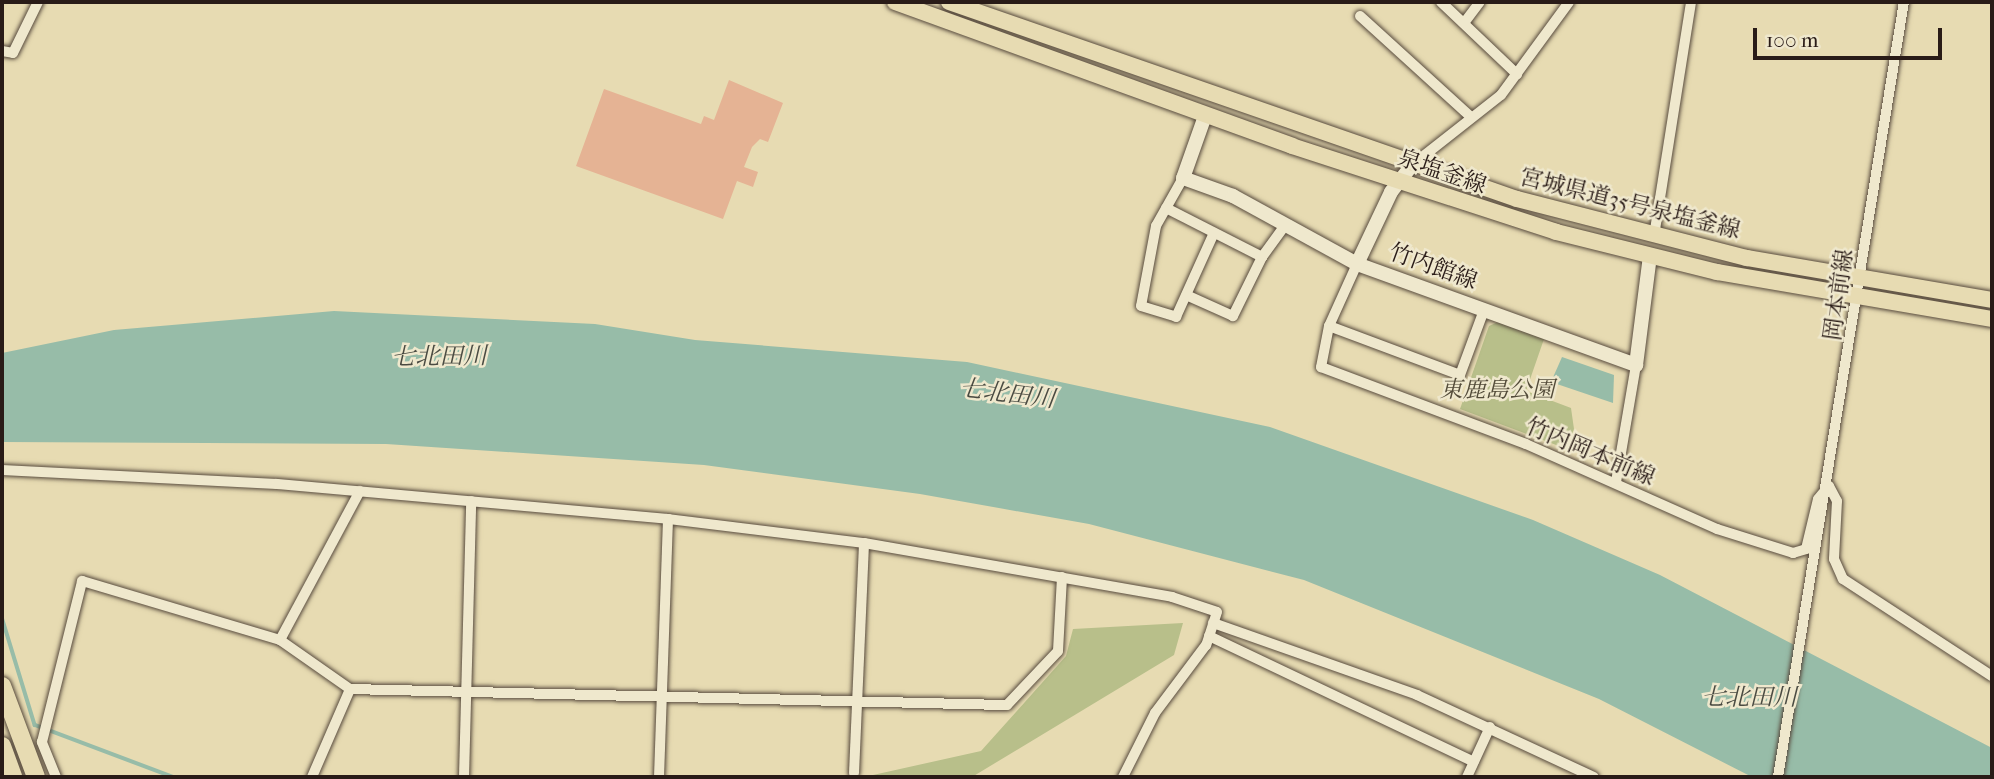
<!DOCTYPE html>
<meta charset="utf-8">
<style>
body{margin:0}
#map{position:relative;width:1994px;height:779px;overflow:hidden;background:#e7dbb2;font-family:"IM FELL French Canon","Noto Serif JP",serif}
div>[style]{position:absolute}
.green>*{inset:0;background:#b8bf8a}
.water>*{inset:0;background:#97bca8}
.stream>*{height:3.5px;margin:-1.75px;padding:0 1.75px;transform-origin:1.75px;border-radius:1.75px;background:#97bca8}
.building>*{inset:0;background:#e5b394}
.roads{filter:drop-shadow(0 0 2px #584b3e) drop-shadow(0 0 2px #584b3e)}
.street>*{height:10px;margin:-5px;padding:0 5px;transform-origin:5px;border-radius:5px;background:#efe8cd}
.secondary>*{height:14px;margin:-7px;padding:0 7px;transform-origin:7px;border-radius:7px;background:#efe8cd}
.primary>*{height:16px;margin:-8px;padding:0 8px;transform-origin:8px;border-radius:8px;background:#e7dbb2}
.highway>*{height:18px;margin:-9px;padding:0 9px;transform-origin:9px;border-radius:9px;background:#e7dbb2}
span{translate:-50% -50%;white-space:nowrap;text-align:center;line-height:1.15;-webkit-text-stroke:5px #efe8cd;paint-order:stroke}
.street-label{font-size:23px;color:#291b17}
.park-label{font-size:23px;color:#544c3a;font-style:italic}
.water-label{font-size:24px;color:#4a4b42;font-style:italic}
.frame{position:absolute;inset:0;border:4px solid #291b17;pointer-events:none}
.scale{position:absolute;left:1753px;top:28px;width:189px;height:32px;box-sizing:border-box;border:4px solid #291b17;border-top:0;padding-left:9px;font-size:21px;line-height:24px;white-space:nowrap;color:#291b17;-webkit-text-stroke:5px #efe8cd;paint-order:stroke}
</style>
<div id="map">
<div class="green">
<i style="clip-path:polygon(1498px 322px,1544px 339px,1526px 391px,1571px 408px,1574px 429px,1567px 449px,1460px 409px,1489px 326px)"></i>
<i style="clip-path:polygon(1183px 623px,1174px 655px,972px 777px,864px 777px,981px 751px,1066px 656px,1073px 629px)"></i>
</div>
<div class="water">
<i style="clip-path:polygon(334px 311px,595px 324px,695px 340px,967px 362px,1270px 427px,1533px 520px,1660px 575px,1992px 748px,1992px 777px,1752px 777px,1599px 699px,1304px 580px,1089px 524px,920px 494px,704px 465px,386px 444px,2px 442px,2px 353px,114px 330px)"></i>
<i style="clip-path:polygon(1562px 357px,1614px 375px,1613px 403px,1551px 382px)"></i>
</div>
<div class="stream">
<i style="left:2px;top:617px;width:113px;rotate:73deg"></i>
<i style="left:35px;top:725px;width:147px;rotate:20.6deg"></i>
</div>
<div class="building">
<i style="clip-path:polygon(729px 80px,783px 103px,768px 142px,760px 139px,752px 147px,744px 167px,758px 172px,753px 187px,737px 181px,723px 219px,576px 166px,604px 89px,701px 124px,704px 116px,714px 120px)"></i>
</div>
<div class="roads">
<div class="street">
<i style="left:1441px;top:2px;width:105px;rotate:43.5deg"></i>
<i style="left:1360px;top:16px;width:150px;rotate:42.3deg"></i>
<i style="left:1464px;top:23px;width:26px;rotate:-53deg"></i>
<i style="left:2px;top:51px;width:11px;rotate:10deg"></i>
<i style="left:13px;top:53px;width:57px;rotate:-63.9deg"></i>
<i style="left:1412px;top:165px;width:113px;rotate:-38.2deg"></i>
<i style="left:1501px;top:95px;width:115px;rotate:-53.8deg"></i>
<i style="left:1183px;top:178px;width:55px;rotate:119.4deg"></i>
<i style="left:1156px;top:226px;width:81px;rotate:100.6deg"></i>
<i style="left:1141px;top:306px;width:37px;rotate:17deg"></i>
<i style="left:1176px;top:317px;width:92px;rotate:-65.7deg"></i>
<i style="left:1166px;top:208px;width:108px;rotate:27deg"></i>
<i style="left:1262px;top:257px;width:66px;rotate:116.2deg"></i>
<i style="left:1233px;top:316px;width:51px;rotate:-155.9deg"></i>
<i style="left:1654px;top:236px;width:237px;rotate:-81deg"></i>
<i style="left:1262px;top:257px;width:39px;rotate:-54deg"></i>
<i style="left:1357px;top:264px;width:68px;rotate:114.3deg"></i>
<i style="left:1329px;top:326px;width:42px;rotate:101deg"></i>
<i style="left:1321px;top:367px;width:219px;rotate:20.6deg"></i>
<i style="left:1526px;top:444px;width:209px;rotate:24deg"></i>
<i style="left:1717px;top:529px;width:80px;rotate:17.5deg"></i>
<i style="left:1793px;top:553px;width:14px;rotate:-17deg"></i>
<i style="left:1806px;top:549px;width:51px;rotate:-76.5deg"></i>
<i style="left:1818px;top:499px;width:17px;rotate:-50deg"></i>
<i style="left:1829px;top:486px;width:17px;rotate:62deg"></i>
<i style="left:1837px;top:501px;width:58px;rotate:93deg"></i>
<i style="left:1834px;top:559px;width:22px;rotate:66deg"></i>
<i style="left:1843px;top:579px;width:178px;rotate:33.1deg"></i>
<i style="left:1329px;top:326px;width:140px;rotate:20.5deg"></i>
<i style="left:1460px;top:375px;width:69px;rotate:-69.7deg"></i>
<i style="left:2px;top:470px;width:275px;rotate:2.9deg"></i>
<i style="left:277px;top:484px;width:393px;rotate:5.1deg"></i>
<i style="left:668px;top:519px;width:197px;rotate:7deg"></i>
<i style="left:864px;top:543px;width:313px;rotate:9.9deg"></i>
<i style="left:1172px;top:597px;width:47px;rotate:18.4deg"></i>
<i style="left:1217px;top:612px;width:35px;rotate:108deg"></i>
<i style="left:1206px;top:645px;width:85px;rotate:126.9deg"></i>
<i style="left:1155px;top:713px;width:72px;rotate:116.6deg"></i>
<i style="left:1616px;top:482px;width:119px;rotate:-80.3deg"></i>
<i style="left:1213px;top:623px;width:216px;rotate:19.4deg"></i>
<i style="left:1417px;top:695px;width:195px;rotate:24.9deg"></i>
<i style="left:1209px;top:636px;width:293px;rotate:25.4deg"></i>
<i style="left:280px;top:640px;width:169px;rotate:-61.8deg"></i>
<i style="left:854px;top:773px;width:230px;rotate:-87.5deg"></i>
<i style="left:56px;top:777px;width:38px;rotate:-112deg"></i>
<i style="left:42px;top:742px;width:166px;rotate:-76deg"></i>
<i style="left:82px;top:581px;width:207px;rotate:16.6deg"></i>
<i style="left:280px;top:640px;width:85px;rotate:35deg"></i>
<i style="left:312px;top:777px;width:96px;rotate:-66.6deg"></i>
<i style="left:350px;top:689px;width:657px;rotate:1.4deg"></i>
<i style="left:1007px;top:705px;width:74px;rotate:-46.6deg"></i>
<i style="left:1058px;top:651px;width:74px;rotate:-86.9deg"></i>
<i style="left:464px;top:777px;width:276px;rotate:-88.5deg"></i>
<i style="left:659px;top:777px;width:258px;rotate:-88deg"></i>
<i style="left:1467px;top:777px;width:55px;rotate:-65.3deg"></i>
<i style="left:1778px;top:777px;width:785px;rotate:-80.77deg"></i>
</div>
<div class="secondary">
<i style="left:1205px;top:116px;width:66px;rotate:109.5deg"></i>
<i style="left:1183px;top:178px;width:53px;rotate:19.8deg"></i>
<i style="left:1233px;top:196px;width:141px;rotate:28.7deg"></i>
<i style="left:1357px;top:264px;width:297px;rotate:19.9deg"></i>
<i style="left:1636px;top:365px;width:110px;rotate:-82.7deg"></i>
<i style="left:1357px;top:264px;width:80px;rotate:-64.7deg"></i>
<i style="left:1391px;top:192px;width:34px;rotate:-52deg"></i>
</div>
<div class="primary">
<i style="left:895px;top:2px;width:422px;rotate:19.9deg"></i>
<i style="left:1292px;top:146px;width:278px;rotate:18deg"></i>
<i style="left:1556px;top:232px;width:166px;rotate:14deg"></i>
<i style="left:1717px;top:272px;width:279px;rotate:9.7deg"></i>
<i style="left:949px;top:2px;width:601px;rotate:19.13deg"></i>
<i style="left:1517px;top:199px;width:237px;rotate:14.4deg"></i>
<i style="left:1747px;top:258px;width:249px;rotate:9.7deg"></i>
</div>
<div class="highway">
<i style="left:2px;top:686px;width:97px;rotate:69.5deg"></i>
<i style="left:2px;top:746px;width:33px;rotate:70deg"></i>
</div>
</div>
<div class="street-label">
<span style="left:1442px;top:172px;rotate:19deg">泉塩釜線</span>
<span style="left:1630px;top:204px;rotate:14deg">宮城県道35号泉塩釜線</span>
<span style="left:1433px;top:267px;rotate:20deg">竹内館線</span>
<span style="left:1839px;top:295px;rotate:-82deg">岡本前線</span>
<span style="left:1590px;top:452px;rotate:23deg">竹内岡本前線</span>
</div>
<div class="park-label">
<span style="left:1497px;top:390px">東鹿島公園</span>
</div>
<div class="water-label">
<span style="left:439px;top:357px;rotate:-1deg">七北田川</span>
<span style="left:1007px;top:394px;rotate:7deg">七北田川</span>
<span style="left:1749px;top:698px">七北田川</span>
</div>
<div class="frame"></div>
<div class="scale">100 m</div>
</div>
